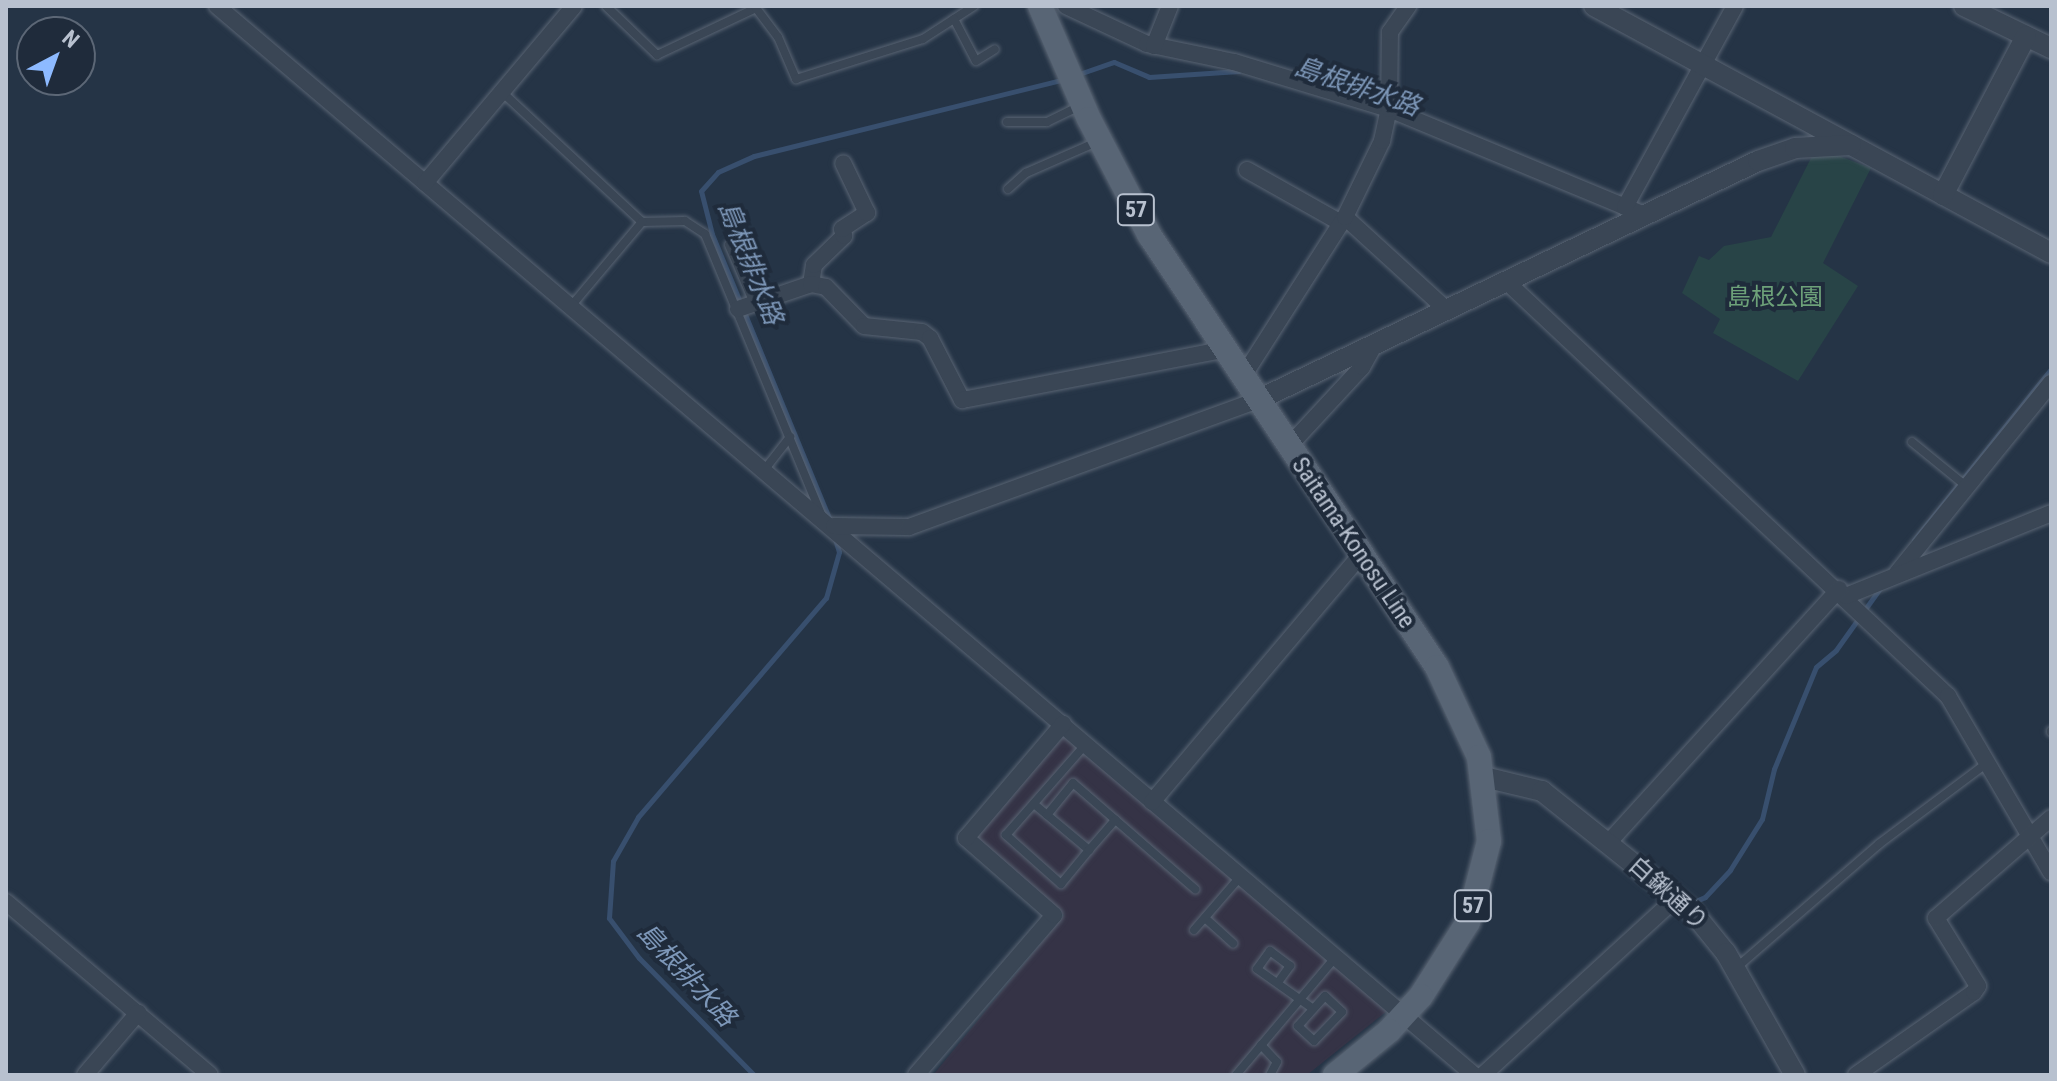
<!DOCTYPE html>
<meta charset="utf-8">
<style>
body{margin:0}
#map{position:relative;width:2057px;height:1081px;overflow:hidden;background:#253446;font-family:"Roboto Condensed","Noto Sans JP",sans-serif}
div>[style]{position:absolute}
.medical>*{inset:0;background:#353346}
.green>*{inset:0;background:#284447}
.stream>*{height:5px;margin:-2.5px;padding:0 2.5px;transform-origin:2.5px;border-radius:2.5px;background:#384f6e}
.roads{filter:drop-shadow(0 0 2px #596473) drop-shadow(0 0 2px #596473)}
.service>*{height:8px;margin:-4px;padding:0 4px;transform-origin:4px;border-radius:4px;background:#3a4655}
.minor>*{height:16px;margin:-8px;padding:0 8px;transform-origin:8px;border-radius:8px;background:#3a4655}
.tertiary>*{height:20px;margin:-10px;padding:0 10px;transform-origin:10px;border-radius:10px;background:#3a4655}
.primary>*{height:24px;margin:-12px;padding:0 12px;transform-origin:12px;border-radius:12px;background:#586575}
span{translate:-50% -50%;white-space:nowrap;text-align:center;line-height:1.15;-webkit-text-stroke:8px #1f2b3b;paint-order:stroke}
.shield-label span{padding:2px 6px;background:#1f2b3b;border:2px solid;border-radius:6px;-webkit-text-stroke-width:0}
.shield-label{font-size:22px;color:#b8c1cf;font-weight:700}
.park-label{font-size:24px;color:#6da179}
.street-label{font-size:24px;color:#b8c1cf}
.water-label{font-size:26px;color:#7d97b8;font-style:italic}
.frame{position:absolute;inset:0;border:8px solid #b8c1cf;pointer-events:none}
.north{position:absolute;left:16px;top:16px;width:80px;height:80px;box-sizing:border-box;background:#1f2b3b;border:2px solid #5c6776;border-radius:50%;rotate:41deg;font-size:22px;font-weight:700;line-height:32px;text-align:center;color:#b8c1cf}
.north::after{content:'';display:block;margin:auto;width:28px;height:36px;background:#8dbaff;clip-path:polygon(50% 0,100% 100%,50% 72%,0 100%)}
</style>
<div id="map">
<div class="medical">
<i style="clip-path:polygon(1065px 735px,1387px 1011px,1307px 1075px,934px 1074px,1064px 915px,974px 837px)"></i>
</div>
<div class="green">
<i style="clip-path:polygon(1831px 153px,1871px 168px,1823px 263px,1858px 286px,1798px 381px,1713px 333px,1720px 319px,1682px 293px,1699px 256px,1709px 260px,1724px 246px,1771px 237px,1812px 156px)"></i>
</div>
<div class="stream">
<i style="left:1079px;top:74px;width:37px;rotate:-19deg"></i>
<i style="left:1114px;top:62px;width:38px;rotate:23deg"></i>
<i style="left:1149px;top:77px;width:90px;rotate:-3.8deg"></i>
<i style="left:829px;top:518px;width:307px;rotate:-112.4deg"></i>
<i style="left:712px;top:234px;width:44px;rotate:-104.3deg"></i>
<i style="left:701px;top:191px;width:25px;rotate:-48deg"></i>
<i style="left:718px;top:172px;width:39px;rotate:-24deg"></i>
<i style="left:754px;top:156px;width:321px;rotate:-13.9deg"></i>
<i style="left:1914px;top:540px;width:219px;rotate:-51.3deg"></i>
<i style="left:1691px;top:903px;width:15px;rotate:-23deg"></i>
<i style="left:1705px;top:897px;width:37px;rotate:-47deg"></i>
<i style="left:1730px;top:870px;width:60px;rotate:-57.9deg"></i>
<i style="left:1762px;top:819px;width:51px;rotate:-76.5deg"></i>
<i style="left:1774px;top:769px;width:110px;rotate:-67.6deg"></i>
<i style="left:1816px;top:667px;width:26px;rotate:-40deg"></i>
<i style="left:1836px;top:650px;width:77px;rotate:-54.5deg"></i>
<i style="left:754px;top:1075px;width:164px;rotate:-134.5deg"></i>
<i style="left:639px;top:958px;width:50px;rotate:-126.9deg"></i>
<i style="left:609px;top:918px;width:57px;rotate:-86deg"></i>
<i style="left:613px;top:861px;width:51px;rotate:-60.4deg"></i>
<i style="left:638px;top:817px;width:289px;rotate:-49.4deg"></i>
<i style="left:826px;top:598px;width:48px;rotate:-74.2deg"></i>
<i style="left:839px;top:552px;width:14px;rotate:-107deg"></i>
</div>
<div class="roads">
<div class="service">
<i style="left:606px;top:6px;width:71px;rotate:43.9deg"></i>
<i style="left:657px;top:55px;width:110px;rotate:-25.4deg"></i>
<i style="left:756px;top:8px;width:36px;rotate:53deg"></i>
<i style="left:778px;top:37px;width:46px;rotate:66.8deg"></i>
<i style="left:796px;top:79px;width:133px;rotate:-17.5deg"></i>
<i style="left:923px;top:39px;width:61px;rotate:-32.9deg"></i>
<i style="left:954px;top:19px;width:47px;rotate:62.4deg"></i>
<i style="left:976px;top:61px;width:22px;rotate:-32deg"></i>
<i style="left:502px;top:92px;width:191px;rotate:42.9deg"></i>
<i style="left:642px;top:222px;width:43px;rotate:-1.3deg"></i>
<i style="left:685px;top:221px;width:24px;rotate:33deg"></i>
<i style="left:705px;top:234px;width:305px;rotate:67.5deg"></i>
<i style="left:1007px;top:122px;width:40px"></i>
<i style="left:1047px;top:122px;width:39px;rotate:-26deg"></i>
<i style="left:1008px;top:189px;width:24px;rotate:-42deg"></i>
<i style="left:1026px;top:173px;width:80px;rotate:-23.7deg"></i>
<i style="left:729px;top:245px;width:63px;rotate:66.7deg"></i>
<i style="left:572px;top:305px;width:109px;rotate:-49.9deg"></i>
<i style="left:1912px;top:442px;width:70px;rotate:39.2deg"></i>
<i style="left:765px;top:469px;width:41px;rotate:-52deg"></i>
<i style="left:2051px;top:731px;width:1px;rotate:90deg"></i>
<i style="left:1034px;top:804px;width:72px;rotate:39.9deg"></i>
<i style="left:1089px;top:850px;width:44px;rotate:129.5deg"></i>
<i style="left:1061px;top:884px;width:74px;rotate:-138.3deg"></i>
<i style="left:1006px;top:835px;width:120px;rotate:-48.7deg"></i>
<i style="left:1047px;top:815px;width:41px;rotate:-50.9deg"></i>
<i style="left:1073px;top:783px;width:162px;rotate:41deg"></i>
<i style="left:1089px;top:850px;width:40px;rotate:-49deg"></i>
<i style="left:1205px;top:918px;width:38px;rotate:42deg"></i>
<i style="left:1194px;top:930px;width:70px;rotate:-49deg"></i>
<i style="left:1736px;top:968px;width:189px;rotate:-40.9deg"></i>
<i style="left:1879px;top:844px;width:135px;rotate:-36.9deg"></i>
<i style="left:1279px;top:981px;width:19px;rotate:-54deg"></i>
<i style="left:1290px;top:966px;width:25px;rotate:-143deg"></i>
<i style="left:1270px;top:951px;width:22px;rotate:126deg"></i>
<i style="left:1257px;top:969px;width:67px;rotate:35.3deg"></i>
<i style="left:1325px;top:996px;width:23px;rotate:43deg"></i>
<i style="left:1342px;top:1012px;width:40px;rotate:134deg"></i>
<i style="left:1314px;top:1041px;width:22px;rotate:-137deg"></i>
<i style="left:1298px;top:1026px;width:40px;rotate:-48deg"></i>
<i style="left:1261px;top:1045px;width:23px;rotate:47deg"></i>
<i style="left:1277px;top:1062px;width:15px;rotate:118deg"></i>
<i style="left:1236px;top:1075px;width:153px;rotate:-49.8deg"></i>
</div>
<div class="minor">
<i style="left:217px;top:6px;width:1650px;rotate:40.38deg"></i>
<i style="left:1066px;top:6px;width:89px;rotate:25.1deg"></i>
<i style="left:1147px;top:44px;width:89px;rotate:11.7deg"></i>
<i style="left:1234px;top:62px;width:162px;rotate:16.9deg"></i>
<i style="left:1389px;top:109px;width:277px;rotate:22.5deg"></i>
<i style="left:1154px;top:46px;width:43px;rotate:-68.2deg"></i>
<i style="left:1247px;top:170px;width:108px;rotate:29.4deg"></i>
<i style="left:425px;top:183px;width:231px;rotate:-49.9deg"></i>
<i style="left:1625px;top:207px;width:229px;rotate:-61.3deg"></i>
<i style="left:1345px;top:217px;width:138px;rotate:42.4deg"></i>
<i style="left:1507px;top:282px;width:605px;rotate:43.19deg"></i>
<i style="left:1948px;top:696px;width:204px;rotate:59.7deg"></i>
<i style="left:811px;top:284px;width:19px;rotate:-81deg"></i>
<i style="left:814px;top:265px;width:42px;rotate:-44deg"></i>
<i style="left:844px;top:236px;width:7px;rotate:-106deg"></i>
<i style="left:842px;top:229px;width:30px;rotate:-33deg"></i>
<i style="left:867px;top:213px;width:55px;rotate:-115.6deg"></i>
<i style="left:738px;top:309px;width:77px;rotate:-18.9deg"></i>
<i style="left:811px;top:284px;width:15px;rotate:11deg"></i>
<i style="left:826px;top:287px;width:54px;rotate:45.7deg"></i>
<i style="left:864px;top:326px;width:58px;rotate:5.9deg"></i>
<i style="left:922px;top:332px;width:10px;rotate:37deg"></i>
<i style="left:930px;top:338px;width:70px;rotate:62.7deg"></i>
<i style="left:962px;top:400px;width:265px;rotate:-10.9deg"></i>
<i style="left:1242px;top:378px;width:191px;rotate:-57.4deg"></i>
<i style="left:1345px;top:217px;width:85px;rotate:-64deg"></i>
<i style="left:1382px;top:141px;width:33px;rotate:-78deg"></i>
<i style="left:1389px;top:109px;width:77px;rotate:-89.3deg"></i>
<i style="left:1390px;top:32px;width:32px;rotate:-55deg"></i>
<i style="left:1288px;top:447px;width:109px;rotate:-47.2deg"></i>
<i style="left:1362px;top:367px;width:26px;rotate:-61deg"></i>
<i style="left:834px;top:526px;width:75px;rotate:0.8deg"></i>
<i style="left:909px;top:527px;width:371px;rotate:-20deg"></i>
<i style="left:1897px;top:573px;width:245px;rotate:-51deg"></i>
<i style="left:1846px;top:596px;width:221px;rotate:-22deg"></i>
<i style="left:1152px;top:802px;width:324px;rotate:-49.8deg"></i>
<i style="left:1609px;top:842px;width:342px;rotate:-47.7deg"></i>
<i style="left:6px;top:902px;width:267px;rotate:40.3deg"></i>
<i style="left:85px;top:1075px;width:82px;rotate:-49.5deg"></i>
<i style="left:916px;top:1075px;width:211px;rotate:-49.2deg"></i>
<i style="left:1054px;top:915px;width:117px;rotate:-138.8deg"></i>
<i style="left:966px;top:838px;width:150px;rotate:-49.6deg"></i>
<i style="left:1483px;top:1075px;width:263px;rotate:-42.5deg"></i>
<i style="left:1856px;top:1075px;width:144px;rotate:-35.1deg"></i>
<i style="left:1974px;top:992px;width:7px;rotate:-56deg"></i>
<i style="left:1978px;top:986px;width:80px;rotate:-121.7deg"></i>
<i style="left:1936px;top:918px;width:152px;rotate:-41deg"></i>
</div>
<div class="tertiary">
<i style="left:1594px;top:6px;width:519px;rotate:28.39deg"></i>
<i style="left:1964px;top:6px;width:97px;rotate:25.8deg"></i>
<i style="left:1943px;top:195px;width:179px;rotate:-62.4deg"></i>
<i style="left:1258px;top:400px;width:554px;rotate:-25.55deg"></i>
<i style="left:1758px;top:161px;width:39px;rotate:-19deg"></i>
<i style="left:1795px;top:148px;width:56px;rotate:-3.1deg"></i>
<i style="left:1484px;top:777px;width:60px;rotate:13.6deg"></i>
<i style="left:1542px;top:791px;width:191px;rotate:38.6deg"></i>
<i style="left:1691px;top:910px;width:55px;rotate:50.9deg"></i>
<i style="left:1726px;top:953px;width:140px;rotate:60.5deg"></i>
</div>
<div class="primary">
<i style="left:1040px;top:6px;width:123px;rotate:66.6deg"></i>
<i style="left:1089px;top:119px;width:132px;rotate:62.5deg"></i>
<i style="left:1150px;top:236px;width:518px;rotate:56.34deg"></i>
<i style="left:1437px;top:667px;width:99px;rotate:65deg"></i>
<i style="left:1479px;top:757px;width:85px;rotate:83.2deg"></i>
<i style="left:1489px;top:841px;width:84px;rotate:104.5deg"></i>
<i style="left:1468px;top:922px;width:88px;rotate:122.4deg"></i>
<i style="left:1421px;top:996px;width:47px;rotate:132.4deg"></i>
<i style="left:1389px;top:1031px;width:70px;rotate:140.8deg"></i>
</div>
</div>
<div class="shield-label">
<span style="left:1136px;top:210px">57</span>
<span style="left:1473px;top:906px">57</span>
</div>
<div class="park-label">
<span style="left:1775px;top:298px">島根公園</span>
</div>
<div class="street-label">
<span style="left:1353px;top:543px;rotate:56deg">Saitama-Konosu Line</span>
<span style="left:1668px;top:894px;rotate:42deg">白鍬通り</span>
</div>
<div class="water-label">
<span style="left:1357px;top:87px;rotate:19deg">島根排水路</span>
<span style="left:750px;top:263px;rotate:68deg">島根排水路</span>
<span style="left:686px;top:975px;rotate:47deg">島根排水路</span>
</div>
<div class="frame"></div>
<div class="north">N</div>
</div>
